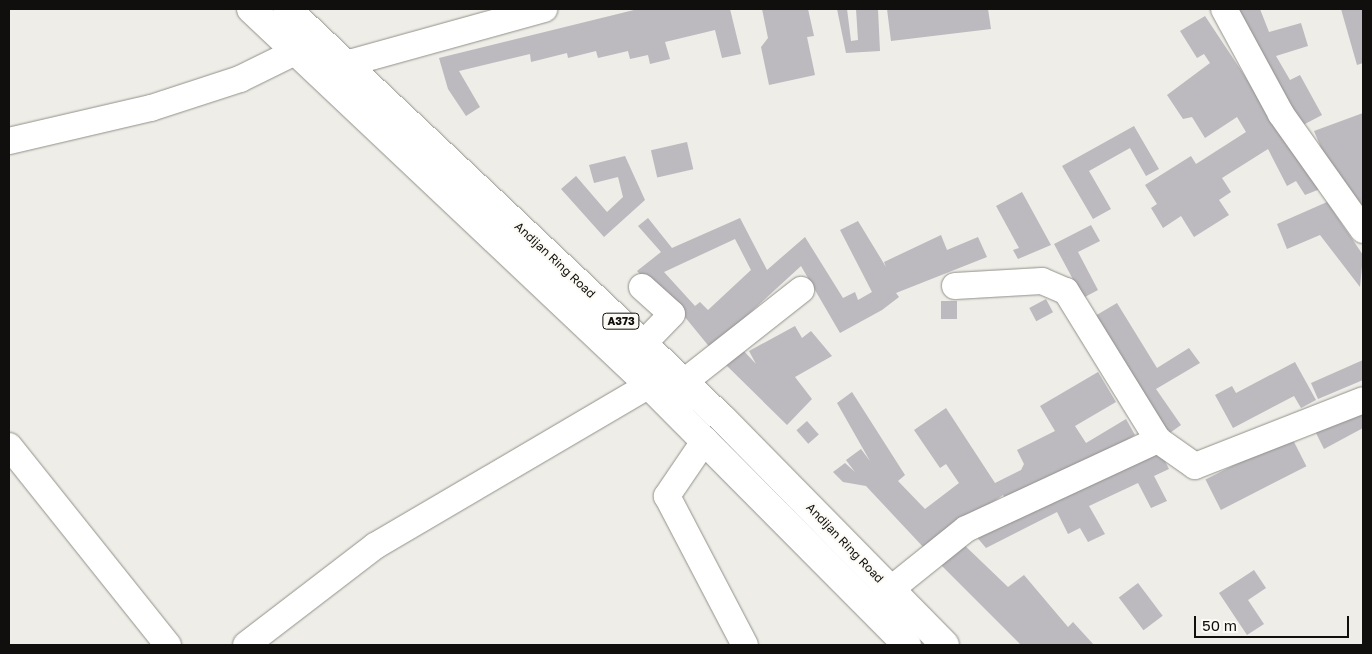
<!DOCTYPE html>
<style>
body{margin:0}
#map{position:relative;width:1372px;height:654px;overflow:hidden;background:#eeede7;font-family:"Golos Text",sans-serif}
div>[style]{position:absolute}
.building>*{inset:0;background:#bcb9bf;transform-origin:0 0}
.roads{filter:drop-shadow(0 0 1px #91908a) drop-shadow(0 0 1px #91908a)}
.minor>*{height:26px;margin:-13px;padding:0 13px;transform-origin:13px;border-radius:13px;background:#fff}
.highway>*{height:28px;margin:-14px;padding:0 14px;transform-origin:14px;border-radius:14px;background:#fff}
span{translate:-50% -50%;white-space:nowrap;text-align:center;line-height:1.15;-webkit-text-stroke:4px #fcfaf4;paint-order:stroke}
.shield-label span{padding:1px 4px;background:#fcfaf4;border:1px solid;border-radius:4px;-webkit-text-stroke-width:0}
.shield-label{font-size:11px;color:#100f0d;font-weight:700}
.street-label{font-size:12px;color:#100f0d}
.frame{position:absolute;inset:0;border:10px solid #100f0d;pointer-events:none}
.scale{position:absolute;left:1194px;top:616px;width:155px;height:22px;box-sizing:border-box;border:2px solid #100f0d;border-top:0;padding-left:6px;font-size:15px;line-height:18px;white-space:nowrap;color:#100f0d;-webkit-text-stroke:4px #fcfaf4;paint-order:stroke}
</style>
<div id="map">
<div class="building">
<i style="clip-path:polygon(638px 9px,730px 9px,741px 54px,722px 58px,715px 30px,665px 42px,670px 59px,650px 64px,648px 55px,630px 59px,628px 51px,598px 58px,596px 51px,568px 58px,567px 53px,531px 62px,530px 54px,459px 71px,480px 107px,466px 116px,448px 89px,439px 58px)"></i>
<i style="clip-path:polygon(762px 9px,808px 9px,814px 36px,807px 37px,815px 75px,769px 85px,761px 47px,768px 38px)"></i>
<i style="clip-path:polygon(837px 9px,847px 9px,851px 41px,858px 40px,856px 9px,878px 9px,880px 51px,846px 53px)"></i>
<i style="clip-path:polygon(887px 9px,988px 9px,991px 29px,891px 41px)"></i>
<i style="clip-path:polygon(1229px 9px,1260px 9px,1269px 32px,1301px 23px,1308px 46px,1276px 56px,1290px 80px,1300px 75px,1322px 115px,1303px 125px)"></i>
<i style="clip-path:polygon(1341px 9px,1363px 9px,1363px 63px,1357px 65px)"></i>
<i style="clip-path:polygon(1205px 16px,1320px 189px,1305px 195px,1296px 181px,1287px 186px,1268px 149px,1222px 178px,1231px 192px,1219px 200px,1229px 215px,1194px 237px,1181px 216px,1163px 228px,1151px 208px,1157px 204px,1145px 185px,1191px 156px,1196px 164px,1246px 132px,1237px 117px,1205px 138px,1192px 117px,1183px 119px,1167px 95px,1210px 63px,1204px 54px,1197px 58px,1180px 31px)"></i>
<i style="clip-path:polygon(1363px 113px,1363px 219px,1327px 162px,1314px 131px)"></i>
<i style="clip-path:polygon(1134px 126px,1159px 169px,1146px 176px,1130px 148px,1089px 171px,1111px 209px,1093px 219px,1062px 166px)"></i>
<i style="left:687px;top:142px;width:28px;height:37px;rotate:77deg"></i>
<i style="clip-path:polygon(625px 156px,645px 200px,604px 237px,561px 189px,576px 176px,607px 212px,623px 197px,618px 177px,594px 183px,589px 165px)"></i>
<i style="clip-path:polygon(1022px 192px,1051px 245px,1018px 259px,1013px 250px,1019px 248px,996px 206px)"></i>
<i style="clip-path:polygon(1327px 202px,1363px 255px,1360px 287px,1320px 235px,1287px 249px,1277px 224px)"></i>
<i style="clip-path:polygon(evenodd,648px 218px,672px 248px,740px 218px,767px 270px,805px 237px,843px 298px,855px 292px,858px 300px,872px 292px,840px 230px,858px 221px,886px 267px,884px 262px,941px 235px,947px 250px,978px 237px,987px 257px,896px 293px,899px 297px,882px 310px,840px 333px,801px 266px,728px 333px,716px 355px,671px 300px,667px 303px,637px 271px,661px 252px,638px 226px,648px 218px,735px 239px,751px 270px,708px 310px,700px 302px,695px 306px,664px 272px,735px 239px)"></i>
<i style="clip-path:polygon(1091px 225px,1100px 241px,1078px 252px,1098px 290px,1083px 298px,1054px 244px)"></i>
<i style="left:1046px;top:299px;width:15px;height:19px;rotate:62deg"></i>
<i style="left:941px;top:301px;width:16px;height:18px"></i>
<i style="clip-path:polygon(1117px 303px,1157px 368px,1189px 348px,1200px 363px,1156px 389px,1181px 425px,1167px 435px,1095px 316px)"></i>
<i style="clip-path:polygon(795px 326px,802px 338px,811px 331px,832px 356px,795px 377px,812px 399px,787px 425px,723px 362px,739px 346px,756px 364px,749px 351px)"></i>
<i style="clip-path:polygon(1363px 360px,1363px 380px,1318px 399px,1311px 383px)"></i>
<i style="clip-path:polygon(1295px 362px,1316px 400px,1301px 408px,1294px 396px,1233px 428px,1215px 395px,1232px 386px,1236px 393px)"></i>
<i style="clip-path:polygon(1098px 372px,1116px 402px,1075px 426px,1086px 443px,1126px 419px,1135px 435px,1078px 469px,1008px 502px,1003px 495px,925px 549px,866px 486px,843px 482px,833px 472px,845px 463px,855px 472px,846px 460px,861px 449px,870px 461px,837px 403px,852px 392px,905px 475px,898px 481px,925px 509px,959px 483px,946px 464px,940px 468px,914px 430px,946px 408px,995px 483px,1021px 470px,1024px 464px,1017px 450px,1055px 431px,1040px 406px)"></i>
<i style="clip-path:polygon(1363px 406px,1363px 428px,1324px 449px,1315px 431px)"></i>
<i style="left:807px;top:421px;width:18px;height:14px;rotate:49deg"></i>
<i style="left:1291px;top:436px;width:34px;height:96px;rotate:63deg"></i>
<i style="clip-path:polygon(1158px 447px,1169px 469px,1154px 476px,1167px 501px,1151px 508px,1138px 483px,1089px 506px,1105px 534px,1088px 542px,1080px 528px,1068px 534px,1057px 512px,986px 548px,975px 535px)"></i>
<i style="clip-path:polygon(959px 540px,1008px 587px,1024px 575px,1068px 627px,1073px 622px,1094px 645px,1021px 645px,936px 560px)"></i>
<i style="clip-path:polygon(1254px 570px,1266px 588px,1248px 600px,1264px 624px,1247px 635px,1219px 593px)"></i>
<i style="left:1138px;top:583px;width:41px;height:24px;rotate:53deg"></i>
</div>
<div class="roads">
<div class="minor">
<i style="left:1224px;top:9px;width:119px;rotate:61.5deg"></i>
<i style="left:1281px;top:114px;width:142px;rotate:54.7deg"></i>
<i style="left:342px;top:65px;width:210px;rotate:-15.5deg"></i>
<i style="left:9px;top:141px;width:146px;rotate:-13.1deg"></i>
<i style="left:151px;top:108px;width:94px;rotate:-18deg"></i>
<i style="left:240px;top:79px;width:64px;rotate:-26.2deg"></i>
<i style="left:955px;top:286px;width:87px;rotate:-3.3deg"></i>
<i style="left:1042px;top:281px;width:26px;rotate:23deg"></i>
<i style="left:1066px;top:291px;width:175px;rotate:58.3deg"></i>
<i style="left:1158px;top:440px;width:45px;rotate:35.1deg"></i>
<i style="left:1195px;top:466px;width:180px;rotate:-21.4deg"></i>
<i style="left:642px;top:287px;width:40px;rotate:42deg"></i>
<i style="left:672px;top:314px;width:40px;rotate:134deg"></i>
<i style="left:684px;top:382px;width:149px;rotate:-38.2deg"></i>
<i style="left:705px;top:440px;width:68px;rotate:124.2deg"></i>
<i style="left:667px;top:496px;width:168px;rotate:62.4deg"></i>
<i style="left:9px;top:446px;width:255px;rotate:51.4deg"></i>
<i style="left:890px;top:590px;width:97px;rotate:-38.8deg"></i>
<i style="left:966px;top:529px;width:212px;rotate:-24.9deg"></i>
<i style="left:246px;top:645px;width:163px;rotate:-37.5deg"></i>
<i style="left:375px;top:546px;width:318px;rotate:-30.4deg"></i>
</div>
<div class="highway">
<i style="left:251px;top:9px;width:548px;rotate:43.37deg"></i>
<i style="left:649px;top:385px;width:366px;rotate:45.2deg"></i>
<i style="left:287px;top:9px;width:600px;rotate:43.24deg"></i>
<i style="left:724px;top:420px;width:315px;rotate:45.5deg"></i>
</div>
</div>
<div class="shield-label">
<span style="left:621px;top:321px">A373</span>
</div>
<div class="street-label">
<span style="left:555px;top:260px;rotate:43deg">Andijan Ring Road</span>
<span style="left:845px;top:543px;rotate:46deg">Andijan Ring Road</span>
</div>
<div class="frame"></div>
<div class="scale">50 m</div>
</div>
